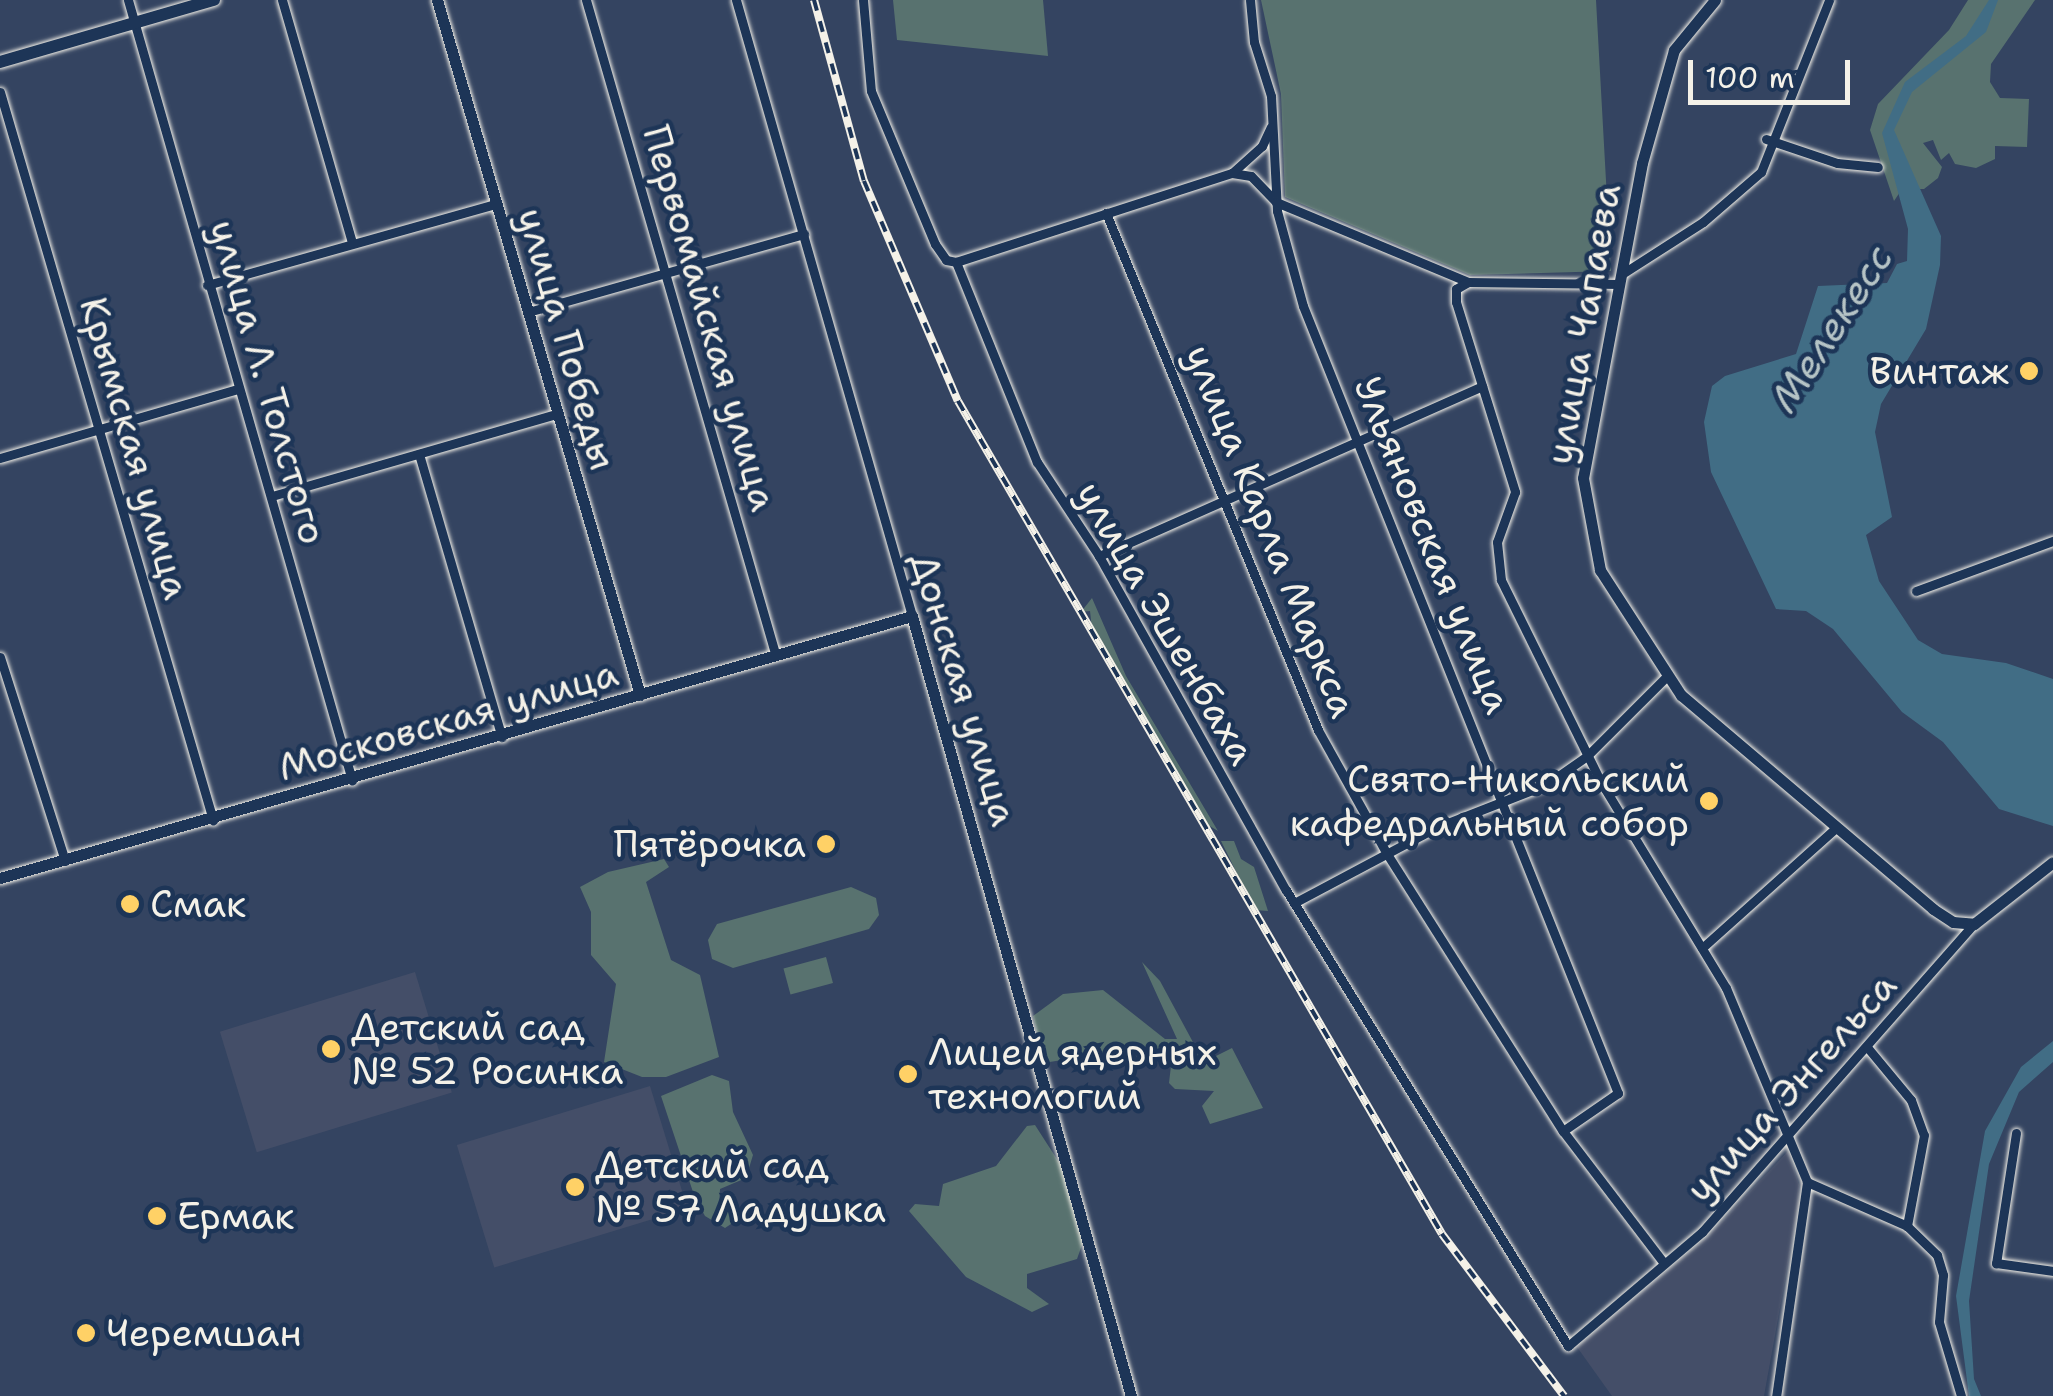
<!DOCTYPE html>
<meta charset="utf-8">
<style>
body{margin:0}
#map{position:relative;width:2053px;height:1396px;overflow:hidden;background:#344461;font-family:"Shantell Sans",sans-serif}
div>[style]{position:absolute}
.built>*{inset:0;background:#444e68;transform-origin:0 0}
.green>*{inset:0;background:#58726f;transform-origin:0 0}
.water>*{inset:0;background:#416d85}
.roads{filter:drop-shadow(0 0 2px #f4f1e8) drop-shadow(0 0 2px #f4f1e8)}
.minor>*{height:9px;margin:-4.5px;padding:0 4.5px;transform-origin:4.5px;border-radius:4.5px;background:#1d3557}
.tertiary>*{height:11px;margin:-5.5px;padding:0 5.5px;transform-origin:5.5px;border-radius:5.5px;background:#1d3557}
.secondary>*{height:12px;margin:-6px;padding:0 6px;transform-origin:6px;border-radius:6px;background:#1d3557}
.rail>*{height:8px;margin-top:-4px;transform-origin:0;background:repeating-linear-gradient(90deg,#1d3557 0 11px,#f4f1e8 0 22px);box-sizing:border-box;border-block:2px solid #f4f1e8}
.dots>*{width:28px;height:28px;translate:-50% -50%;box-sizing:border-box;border:5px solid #1d3557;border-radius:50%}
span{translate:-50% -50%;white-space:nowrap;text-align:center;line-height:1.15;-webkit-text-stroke:9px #1d3557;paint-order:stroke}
.street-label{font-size:38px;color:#f4f1e8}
.poi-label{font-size:38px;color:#f4f1e8}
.right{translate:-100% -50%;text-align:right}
.left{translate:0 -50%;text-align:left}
.water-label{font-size:40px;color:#b5c3c5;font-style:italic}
.scale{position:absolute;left:1688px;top:60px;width:162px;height:45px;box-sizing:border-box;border:5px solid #f4f1e8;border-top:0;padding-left:12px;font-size:30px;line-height:35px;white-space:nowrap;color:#f4f1e8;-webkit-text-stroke:8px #1d3557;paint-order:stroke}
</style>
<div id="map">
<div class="built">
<i style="left:415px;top:972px;width:126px;height:204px;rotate:73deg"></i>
<i style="left:650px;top:1086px;width:128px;height:202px;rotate:73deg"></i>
<i style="clip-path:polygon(1788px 1151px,1799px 1185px,1798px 1208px,1764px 1396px,1612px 1396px,1577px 1347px,1707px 1237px)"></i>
</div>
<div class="green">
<i style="clip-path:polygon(893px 0,1043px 0,1048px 56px,897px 40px)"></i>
<i style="clip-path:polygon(1261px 0,1596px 0,1611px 271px,1470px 275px,1285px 197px,1281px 94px)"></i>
<i style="clip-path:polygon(1968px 0,2035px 0,1991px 64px,1990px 82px,2000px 98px,2029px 99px,2027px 147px,1995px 146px,1995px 159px,1976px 168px,1955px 164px,1949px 153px,1941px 160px,1933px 140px,1923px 143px,1942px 167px,1938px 178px,1924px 189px,1902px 189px,1894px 201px,1870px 130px,1878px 104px,1949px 30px)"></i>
<i style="clip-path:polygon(1092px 598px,1126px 676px,1218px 831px,1203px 822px,1154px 739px,1092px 630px,1090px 611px,1081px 612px)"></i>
<i style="clip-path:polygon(1221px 841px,1234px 841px,1241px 859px,1254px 867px,1268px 911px,1255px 910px)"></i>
<i style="clip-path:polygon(664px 859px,669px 867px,646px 882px,671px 960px,700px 975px,719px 1057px,666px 1077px,642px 1077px,604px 1062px,616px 984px,591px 955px,591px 912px,580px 887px,608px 872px)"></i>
<i style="clip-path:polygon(851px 887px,876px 898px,879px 915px,869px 929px,733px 968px,712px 959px,708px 940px,717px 924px)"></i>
<i style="left:826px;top:957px;width:27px;height:44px;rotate:75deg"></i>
<i style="clip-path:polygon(1142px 962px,1160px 981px,1201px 1057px,1208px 1060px,1232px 1048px,1263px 1108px,1210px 1124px,1202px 1106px,1214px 1091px,1175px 1089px,1169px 1083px,1172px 1057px,1153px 1046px,1043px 1063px,1033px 1016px,1063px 994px,1103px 990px,1165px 1039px,1177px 1039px)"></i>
<i style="clip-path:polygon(712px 1075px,729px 1081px,733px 1112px,753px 1155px,746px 1178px,720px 1189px,719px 1208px,743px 1216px,725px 1228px,705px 1216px,695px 1198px,661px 1096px)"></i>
<i style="clip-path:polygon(1035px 1125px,1062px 1167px,1083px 1242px,1077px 1259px,1027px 1274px,1027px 1288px,1049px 1304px,1032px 1312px,966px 1277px,909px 1211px,915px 1204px,939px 1206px,943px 1184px,996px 1166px,1027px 1126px)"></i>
</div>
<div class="water">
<i style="clip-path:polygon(1989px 0,1998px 0,1986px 32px,1912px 92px,1894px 130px,1941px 236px,1940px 265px,1926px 329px,1881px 404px,1875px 432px,1892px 517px,1866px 535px,1879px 581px,1918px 640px,1942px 654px,2006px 663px,2053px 679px,2053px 826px,1999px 809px,1943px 742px,1902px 712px,1833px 629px,1806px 611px,1776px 609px,1711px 472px,1704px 422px,1712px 386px,1725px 376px,1796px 354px,1818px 286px,1887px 283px,1897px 264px,1907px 261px,1908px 229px,1882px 133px,1905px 82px,1966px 36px)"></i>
<i style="clip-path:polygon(2053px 1041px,2053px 1062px,2019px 1092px,1989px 1164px,1969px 1301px,1974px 1379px,1981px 1396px,1969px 1396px,1956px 1296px,1985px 1131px,2021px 1067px)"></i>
</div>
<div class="roads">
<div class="minor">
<i style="left:128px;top:0;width:812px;rotate:73.98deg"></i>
<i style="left:282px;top:0;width:253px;rotate:73.9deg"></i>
<i style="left:586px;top:0;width:680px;rotate:73.86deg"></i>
<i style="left:736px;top:0;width:641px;rotate:74.05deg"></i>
<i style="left:863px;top:0;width:91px;rotate:85deg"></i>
<i style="left:871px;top:91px;width:166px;rotate:67.3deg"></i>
<i style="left:935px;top:244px;width:19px;rotate:55deg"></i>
<i style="left:946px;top:260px;width:10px;rotate:11deg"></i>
<i style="left:956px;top:262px;width:216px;rotate:68deg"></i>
<i style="left:1037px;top:462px;width:113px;rotate:56.6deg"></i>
<i style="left:1099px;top:556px;width:383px;rotate:60.8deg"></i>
<i style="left:1286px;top:890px;width:536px;rotate:58.27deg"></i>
<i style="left:1568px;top:1346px;width:176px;rotate:-40.4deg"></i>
<i style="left:1702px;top:1232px;width:411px;rotate:-48.6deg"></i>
<i style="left:1250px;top:0;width:42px;rotate:84.6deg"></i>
<i style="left:1254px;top:42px;width:57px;rotate:72.5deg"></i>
<i style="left:1271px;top:96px;width:115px;rotate:87deg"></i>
<i style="left:1277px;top:211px;width:98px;rotate:74.7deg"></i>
<i style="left:1303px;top:306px;width:848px;rotate:68.19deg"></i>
<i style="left:1618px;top:1093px;width:67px;rotate:145.4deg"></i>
<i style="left:0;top:92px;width:759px;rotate:73.69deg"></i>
<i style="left:1766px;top:139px;width:75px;rotate:18.7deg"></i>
<i style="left:1837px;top:163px;width:41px;rotate:5.6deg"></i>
<i style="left:1232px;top:173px;width:19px;rotate:9deg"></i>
<i style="left:1251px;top:176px;width:36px;rotate:46deg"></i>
<i style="left:1276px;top:202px;width:208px;rotate:22.6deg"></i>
<i style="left:1468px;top:282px;width:152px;rotate:0.8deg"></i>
<i style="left:1106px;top:213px;width:559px;rotate:67.7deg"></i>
<i style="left:1318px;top:730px;width:142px;rotate:60.9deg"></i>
<i style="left:1387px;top:854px;width:328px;rotate:57.6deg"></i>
<i style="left:1563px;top:1131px;width:165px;rotate:52.6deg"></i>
<i style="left:956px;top:262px;width:290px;rotate:-17.9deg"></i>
<i style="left:1232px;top:173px;width:40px;rotate:-42deg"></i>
<i style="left:1262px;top:146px;width:21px;rotate:-65deg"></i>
<i style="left:1622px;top:274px;width:96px;rotate:-32.7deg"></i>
<i style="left:1703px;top:222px;width:77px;rotate:-40.8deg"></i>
<i style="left:1761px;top:172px;width:185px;rotate:-68.4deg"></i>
<i style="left:1468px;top:282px;width:14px;rotate:150deg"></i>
<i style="left:1456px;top:289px;width:13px;rotate:90deg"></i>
<i style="left:1456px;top:302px;width:199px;rotate:72.7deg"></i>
<i style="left:1515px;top:492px;width:53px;rotate:109.8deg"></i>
<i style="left:1497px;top:542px;width:38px;rotate:84deg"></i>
<i style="left:1501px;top:580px;width:228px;rotate:63.7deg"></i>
<i style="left:1602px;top:784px;width:239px;rotate:58.7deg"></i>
<i style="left:1726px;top:988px;width:210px;rotate:67.3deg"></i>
<i style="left:1807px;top:1182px;width:216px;rotate:98.2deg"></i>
<i style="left:207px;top:285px;width:300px;rotate:-15.7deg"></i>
<i style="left:528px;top:312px;width:287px;rotate:-15.8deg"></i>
<i style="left:419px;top:454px;width:295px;rotate:73.7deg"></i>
<i style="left:0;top:458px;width:247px;rotate:-16.2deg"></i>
<i style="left:272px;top:496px;width:297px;rotate:-16.1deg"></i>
<i style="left:1099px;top:556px;width:419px;rotate:-23.9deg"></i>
<i style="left:1916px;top:591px;width:146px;rotate:-20.1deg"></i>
<i style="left:0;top:657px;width:214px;rotate:72.3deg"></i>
<i style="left:1294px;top:903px;width:160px;rotate:-28deg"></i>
<i style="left:1435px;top:828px;width:120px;rotate:-21.4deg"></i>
<i style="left:1547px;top:784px;width:49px;rotate:-35deg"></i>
<i style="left:1587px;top:756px;width:110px;rotate:-45deg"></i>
<i style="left:1702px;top:948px;width:181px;rotate:-41.9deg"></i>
<i style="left:1867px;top:1047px;width:69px;rotate:50.3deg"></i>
<i style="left:1911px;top:1100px;width:37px;rotate:70deg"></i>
<i style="left:1924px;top:1135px;width:93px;rotate:100.6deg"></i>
<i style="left:1907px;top:1226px;width:42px;rotate:44deg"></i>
<i style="left:1937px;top:1255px;width:21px;rotate:73deg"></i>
<i style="left:1943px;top:1275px;width:47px;rotate:94.9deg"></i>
<i style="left:1939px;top:1322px;width:77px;rotate:73.4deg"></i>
<i style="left:2016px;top:1133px;width:132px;rotate:98.7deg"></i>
<i style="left:1996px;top:1263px;width:58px;rotate:8deg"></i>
<i style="left:1807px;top:1182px;width:109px;rotate:23.7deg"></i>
</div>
<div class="tertiary">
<i style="left:437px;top:0;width:724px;rotate:73.72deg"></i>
<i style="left:1715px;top:0;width:65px;rotate:129.4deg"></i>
<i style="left:1674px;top:50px;width:117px;rotate:105.8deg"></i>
<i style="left:1642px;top:163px;width:320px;rotate:100.6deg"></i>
<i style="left:1583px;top:478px;width:94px;rotate:79.5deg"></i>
<i style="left:1600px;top:570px;width:149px;rotate:57.1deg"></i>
<i style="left:1681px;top:695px;width:331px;rotate:40.3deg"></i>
<i style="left:1933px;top:909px;width:24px;rotate:33deg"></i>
<i style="left:1953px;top:922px;width:21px;rotate:5deg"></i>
<i style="left:1974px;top:924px;width:100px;rotate:-38.1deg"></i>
<i style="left:0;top:878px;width:949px;rotate:-16.03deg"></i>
<i style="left:912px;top:616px;width:810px;rotate:74.32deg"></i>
</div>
<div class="secondary">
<i style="left:0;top:62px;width:223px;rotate:-16.2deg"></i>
</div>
</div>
<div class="rail">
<i style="left:814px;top:0;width:188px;rotate:74.6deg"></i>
<i style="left:864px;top:181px;width:239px;rotate:66.9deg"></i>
<i style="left:958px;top:401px;width:963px;rotate:59.84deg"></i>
<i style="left:1442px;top:1234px;width:203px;rotate:53deg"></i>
</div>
<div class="dots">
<i style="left:2029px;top:371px;background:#ffd166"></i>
<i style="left:1709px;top:801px;background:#ffd166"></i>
<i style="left:826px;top:844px;background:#ffd166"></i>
<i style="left:130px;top:904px;background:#ffd166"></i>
<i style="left:331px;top:1049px;background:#ffd166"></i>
<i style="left:908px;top:1074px;background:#ffd166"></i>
<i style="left:575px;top:1187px;background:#ffd166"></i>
<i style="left:157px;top:1216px;background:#ffd166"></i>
<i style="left:86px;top:1333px;background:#ffd166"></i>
</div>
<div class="street-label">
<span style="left:710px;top:318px;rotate:74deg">Первомайская улица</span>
<span style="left:1583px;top:324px;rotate:-80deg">улица Чапаева</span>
<span style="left:567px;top:339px;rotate:74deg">улица Победы</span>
<span style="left:268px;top:382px;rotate:74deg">улица Л. Толстого</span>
<span style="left:135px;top:448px;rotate:74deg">Крымская улица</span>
<span style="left:1271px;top:531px;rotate:68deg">улица Карла Маркса</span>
<span style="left:1433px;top:545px;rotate:68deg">Ульяновская улица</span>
<span style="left:1166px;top:623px;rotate:60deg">улица Эшенбаха</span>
<span style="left:964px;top:689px;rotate:73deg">Донская улица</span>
<span style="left:448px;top:720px;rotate:-16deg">Московская улица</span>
<span style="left:1791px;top:1087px;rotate:-48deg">улица Энгельса</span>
</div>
<div class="poi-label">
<span class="right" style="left:2009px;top:371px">Винтаж</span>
<span class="right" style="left:1689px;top:801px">Свято-Никольский<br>кафедральный собор</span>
<span class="right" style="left:806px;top:844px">Пятёрочка</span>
<span class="left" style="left:150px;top:904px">Смак</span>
<span class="left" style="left:351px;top:1049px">Детский сад<br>№ 52 Росинка</span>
<span class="left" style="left:928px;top:1074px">Лицей ядерных<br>технологий</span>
<span class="left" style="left:595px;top:1187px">Детский сад<br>№ 57 Ладушка</span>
<span class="left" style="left:177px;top:1216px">Ермак</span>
<span class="left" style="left:106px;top:1333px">Черемшан</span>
</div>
<div class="water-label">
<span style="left:1831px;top:328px;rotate:-57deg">Мелекесс</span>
</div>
<div class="scale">100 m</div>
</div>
